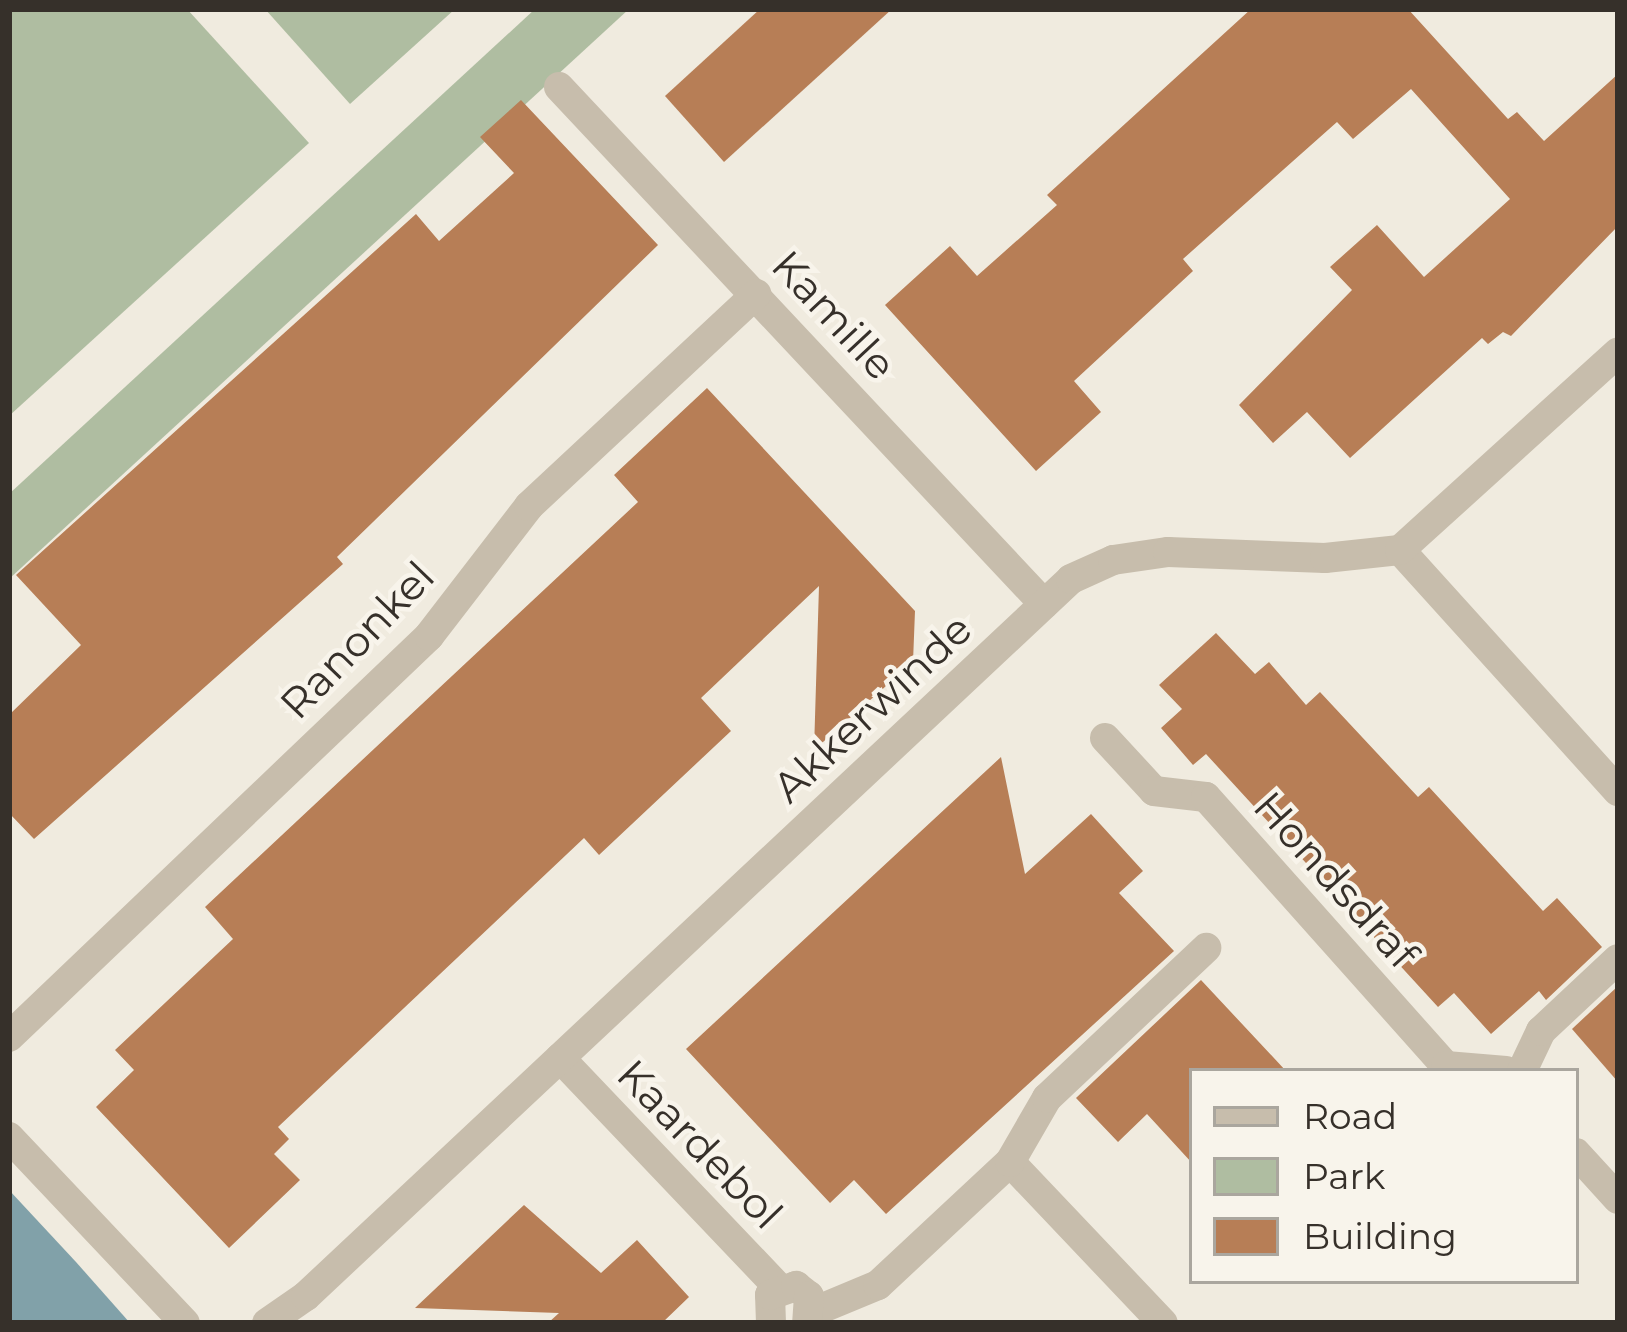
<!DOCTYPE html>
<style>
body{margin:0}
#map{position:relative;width:1627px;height:1332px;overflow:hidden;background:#f0ebdf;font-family:Montserrat,sans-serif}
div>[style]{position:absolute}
.green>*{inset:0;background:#afbda1}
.water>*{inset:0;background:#81a1a9}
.building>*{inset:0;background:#b77e56}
.minor>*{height:30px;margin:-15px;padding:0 15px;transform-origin:15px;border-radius:15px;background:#c7bdac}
span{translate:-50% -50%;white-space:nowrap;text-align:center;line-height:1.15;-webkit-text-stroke:9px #f8f4eb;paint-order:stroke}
.street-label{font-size:42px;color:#36302a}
.frame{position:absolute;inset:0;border:12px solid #36302a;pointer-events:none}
.legend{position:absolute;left:1189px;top:1068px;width:390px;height:216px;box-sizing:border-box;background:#f8f4eb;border:3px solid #aaa69e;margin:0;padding:15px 21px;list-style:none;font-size:36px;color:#36302a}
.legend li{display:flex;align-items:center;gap:24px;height:60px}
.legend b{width:60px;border:3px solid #aaa69e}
</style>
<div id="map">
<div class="green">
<i style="clip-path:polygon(9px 9px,187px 9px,309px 143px,9px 416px)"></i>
<i style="clip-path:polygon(265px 9px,455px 9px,350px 104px)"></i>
<i style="clip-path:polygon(535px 9px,629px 9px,9px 579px,9px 494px)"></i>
</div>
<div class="water">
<i style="clip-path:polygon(9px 1190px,76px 1262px,130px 1323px,9px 1323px)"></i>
</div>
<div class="building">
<i style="clip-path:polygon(760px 9px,892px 9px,724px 162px,665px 96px)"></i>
<i style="clip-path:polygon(1251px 9px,1408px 9px,1508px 119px,1517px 112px,1544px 141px,1618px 74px,1618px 226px,1511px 336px,1503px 332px,1488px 344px,1482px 338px,1350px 458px,1307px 412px,1273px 443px,1239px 405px,1352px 290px,1330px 267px,1377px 225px,1424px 277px,1510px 199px,1411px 89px,1353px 139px,1337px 122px,1183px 259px,1193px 271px,1074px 381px,1101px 412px,1036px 471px,885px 305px,950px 246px,977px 276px,1057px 205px,1047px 195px)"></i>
<i style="clip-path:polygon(521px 100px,658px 245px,337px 557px,343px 564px,34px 839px,9px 813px,9px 715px,81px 645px,16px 575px,416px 214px,439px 241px,514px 173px,480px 137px)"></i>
<i style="clip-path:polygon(707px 388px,915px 611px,913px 662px,814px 750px,819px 586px,701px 698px,731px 731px,599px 855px,584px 838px,278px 1127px,289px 1139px,274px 1154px,300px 1180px,229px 1248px,96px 1107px,134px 1070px,115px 1050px,233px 939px,205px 907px,638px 502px,614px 475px)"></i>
<i style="clip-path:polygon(1216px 633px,1255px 674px,1269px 662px,1306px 705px,1320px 692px,1418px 797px,1429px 787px,1543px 911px,1557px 898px,1602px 947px,1546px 1000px,1539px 991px,1491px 1034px,1454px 993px,1438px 1007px,1206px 754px,1193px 765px,1161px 728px,1182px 709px,1159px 685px)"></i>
<i style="clip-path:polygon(1001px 757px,1025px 874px,1091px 814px,1143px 871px,1119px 893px,1174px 951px,886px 1214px,854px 1180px,830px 1203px,686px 1049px)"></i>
<i style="clip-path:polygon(1201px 980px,1286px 1071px,1192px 1071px,1192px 1163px,1147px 1114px,1118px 1142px,1076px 1098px)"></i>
<i style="clip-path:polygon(1618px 986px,1618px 1082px,1572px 1029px)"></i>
<i style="clip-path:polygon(524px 1205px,601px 1273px,637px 1240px,689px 1297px,662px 1323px,548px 1323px,559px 1313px,415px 1308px)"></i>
</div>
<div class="minor">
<i style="left:559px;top:87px;width:709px;rotate:46.83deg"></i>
<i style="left:1400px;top:550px;width:325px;rotate:47.9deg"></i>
<i style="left:1105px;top:738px;width:72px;rotate:47.2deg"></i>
<i style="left:1154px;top:791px;width:52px;rotate:6.6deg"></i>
<i style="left:1206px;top:797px;width:361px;rotate:48.3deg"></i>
<i style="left:1446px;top:1066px;width:60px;rotate:4.8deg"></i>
<i style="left:9px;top:1037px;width:581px;rotate:-43.67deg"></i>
<i style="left:429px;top:636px;width:164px;rotate:-52.4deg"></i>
<i style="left:529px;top:506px;width:311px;rotate:-43deg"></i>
<i style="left:560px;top:1058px;width:318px;rotate:46.4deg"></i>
<i style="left:1522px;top:1071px;width:44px;rotate:-64.6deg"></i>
<i style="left:1541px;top:1031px;width:105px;rotate:-43.1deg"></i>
<i style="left:9px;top:1137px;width:256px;rotate:46.6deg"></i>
<i style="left:1576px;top:1153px;width:62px;rotate:47.6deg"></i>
<i style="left:1010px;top:1162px;width:222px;rotate:46.5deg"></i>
<i style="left:813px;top:1312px;width:70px;rotate:-22.6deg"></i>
<i style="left:878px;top:1285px;width:180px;rotate:-43deg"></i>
<i style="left:1010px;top:1162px;width:74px;rotate:-60deg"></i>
<i style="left:1047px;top:1098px;width:219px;rotate:-43.3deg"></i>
<i style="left:267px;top:1323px;width:47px;rotate:-34.7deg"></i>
<i style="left:306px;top:1296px;width:1048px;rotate:-43.14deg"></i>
<i style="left:1071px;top:579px;width:46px;rotate:-24.3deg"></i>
<i style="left:1113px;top:560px;width:56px;rotate:-8.3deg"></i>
<i style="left:1168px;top:552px;width:157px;rotate:2.2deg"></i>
<i style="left:1325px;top:558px;width:75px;rotate:-6.1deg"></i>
<i style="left:1400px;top:550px;width:294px;rotate:-42.2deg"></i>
<i style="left:771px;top:1323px;width:28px;rotate:-92deg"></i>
<i style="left:770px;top:1295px;width:28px;rotate:-19deg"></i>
<i style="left:796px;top:1286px;width:16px;rotate:38deg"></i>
<i style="left:809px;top:1296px;width:27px;rotate:94deg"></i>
</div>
<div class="street-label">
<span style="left:834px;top:315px;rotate:47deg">Kamille</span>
<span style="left:357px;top:640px;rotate:-46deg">Ranonkel</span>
<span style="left:872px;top:708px;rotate:-43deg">Akkerwinde</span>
<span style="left:1336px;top:880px;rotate:48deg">Hondsdraf</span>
<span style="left:700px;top:1144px;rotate:46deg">Kaardebol</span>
</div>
<div class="frame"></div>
<ul class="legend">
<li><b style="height:15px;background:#c7bdac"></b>Road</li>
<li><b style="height:33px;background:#afbda1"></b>Park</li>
<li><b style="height:33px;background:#b77e56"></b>Building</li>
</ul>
</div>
